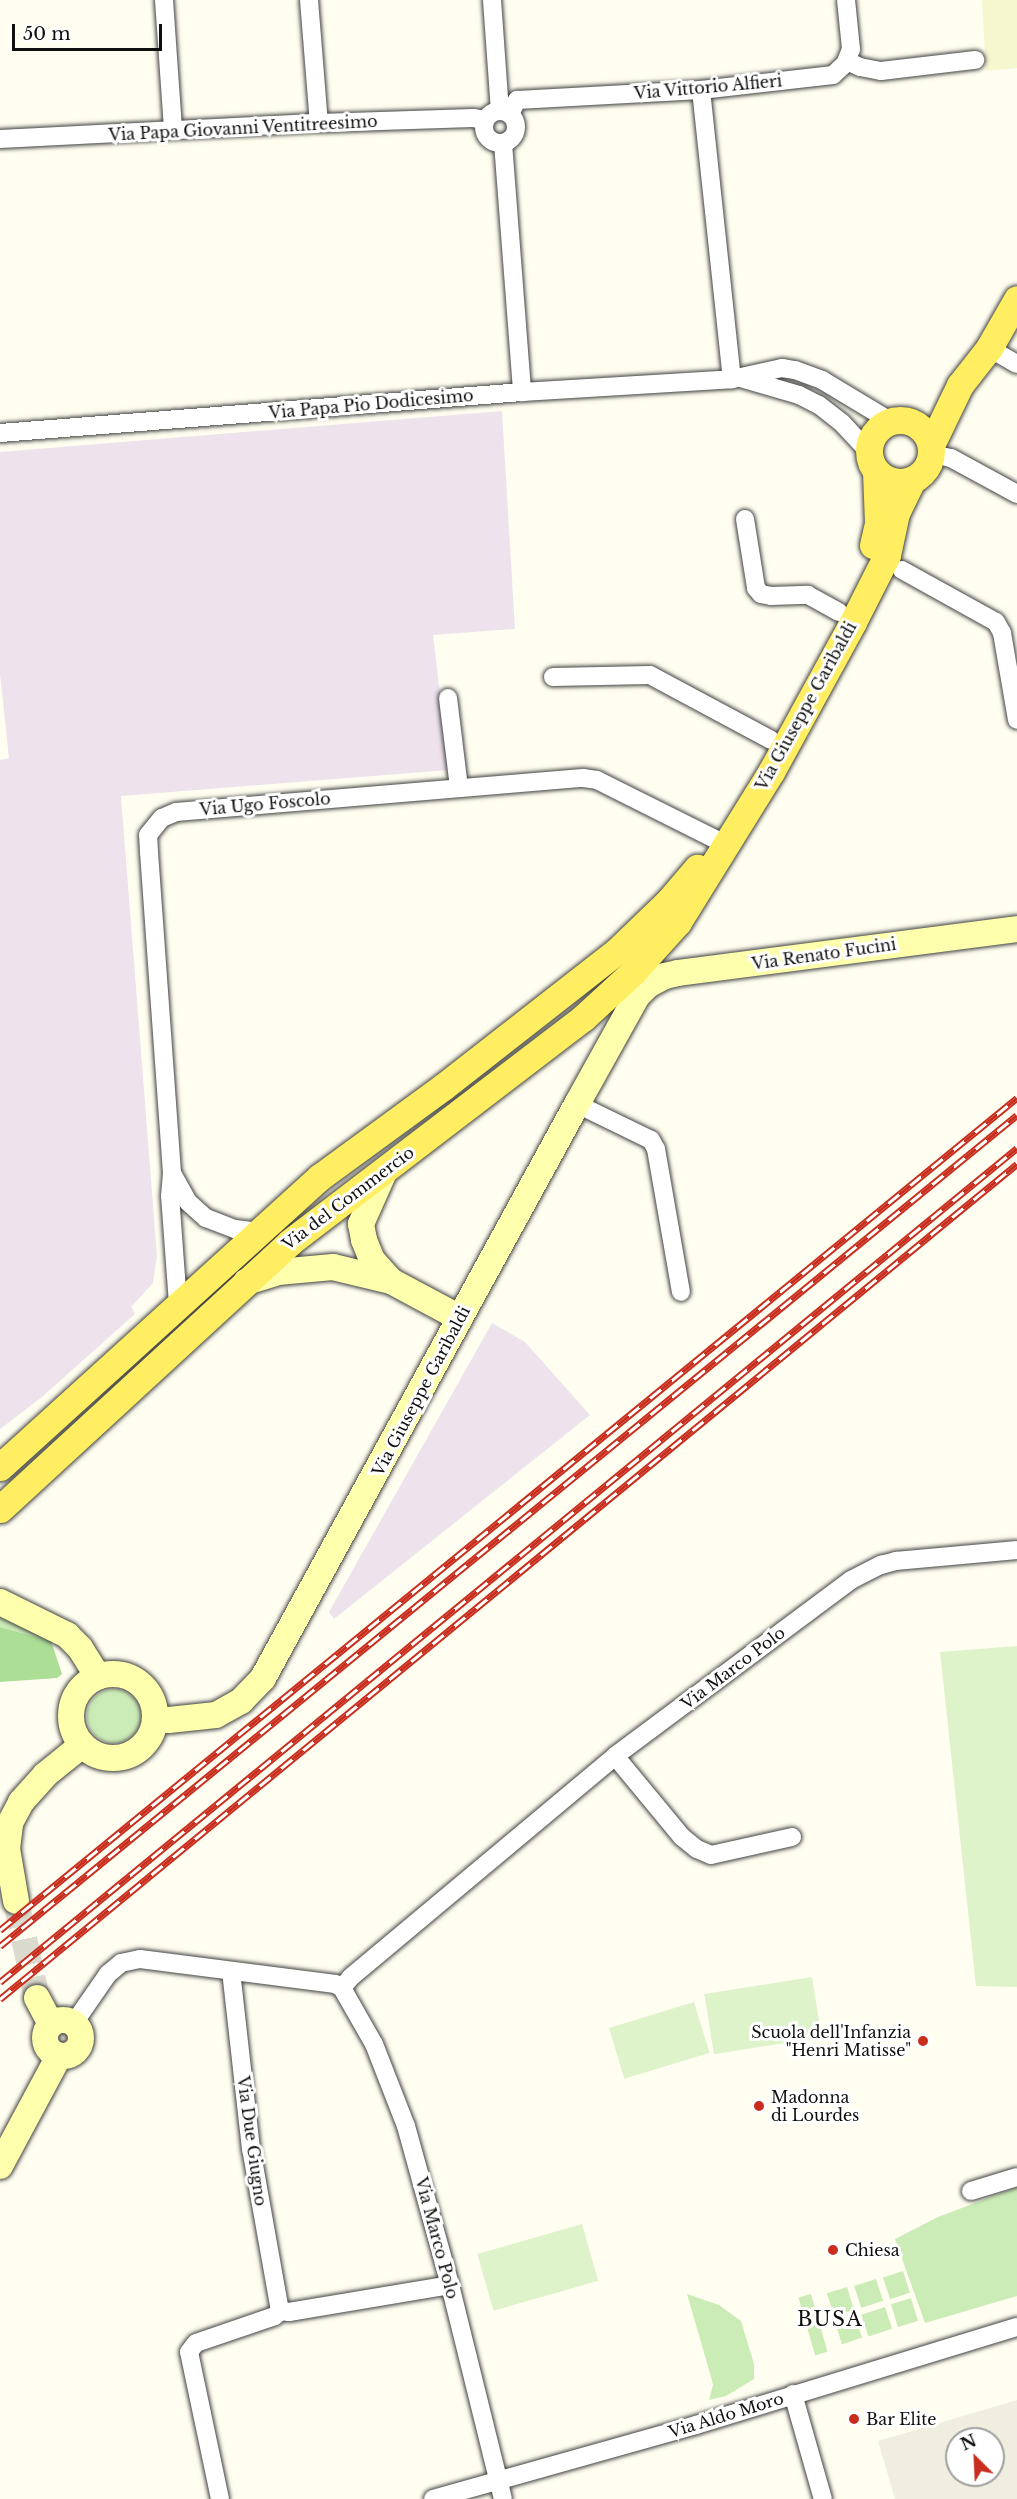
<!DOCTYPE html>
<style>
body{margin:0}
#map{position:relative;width:1017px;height:2499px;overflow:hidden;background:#fffef1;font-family:"Libre Baskerville",serif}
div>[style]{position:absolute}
.industrial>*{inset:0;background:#eee3ed}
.farmland>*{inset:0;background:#f5f7cf}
.green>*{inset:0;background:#ccecb7;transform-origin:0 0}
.round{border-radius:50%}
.forest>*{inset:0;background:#acde96}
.pitch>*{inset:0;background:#dff3ca;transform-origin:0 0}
.plaza>*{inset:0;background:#f0eede}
.secondary-tunnel>*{height:26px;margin-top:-13px;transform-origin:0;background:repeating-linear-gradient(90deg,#dbdacf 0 26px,transparent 0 39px)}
.roads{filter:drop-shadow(0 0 2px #424242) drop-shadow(0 0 2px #424242)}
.street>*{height:18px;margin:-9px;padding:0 9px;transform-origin:9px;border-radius:9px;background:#fff}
.street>.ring{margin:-9px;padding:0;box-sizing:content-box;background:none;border:18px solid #fff;border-radius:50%}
.secondary>*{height:26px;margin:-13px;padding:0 13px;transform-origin:13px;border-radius:13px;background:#fdffac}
.secondary>.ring{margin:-13px;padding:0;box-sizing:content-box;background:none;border:26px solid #fdffac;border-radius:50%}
.primary>*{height:27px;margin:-13.5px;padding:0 13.5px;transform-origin:13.5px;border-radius:13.5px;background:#ffee61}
.primary>.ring{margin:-13.5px;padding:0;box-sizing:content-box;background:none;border:27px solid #ffee61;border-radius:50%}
.rail>*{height:7px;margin-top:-3.5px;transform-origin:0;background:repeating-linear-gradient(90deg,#fff 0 14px,#c82d1e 0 28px);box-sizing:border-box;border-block:2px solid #c82d1e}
.dots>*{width:16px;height:16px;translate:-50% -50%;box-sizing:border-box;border:3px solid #fff;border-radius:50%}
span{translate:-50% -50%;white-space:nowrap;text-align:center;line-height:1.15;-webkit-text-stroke:6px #fff;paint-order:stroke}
.street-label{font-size:16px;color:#0f0f0f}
.poi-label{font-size:16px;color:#0f0f0f}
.right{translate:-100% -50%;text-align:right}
.left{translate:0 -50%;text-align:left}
.quarter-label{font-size:20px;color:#0f0f0f;letter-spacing:1.5px}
.north{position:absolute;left:945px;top:2427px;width:60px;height:60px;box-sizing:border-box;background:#fff;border:2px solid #9f9f9f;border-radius:50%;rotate:336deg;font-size:16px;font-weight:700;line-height:24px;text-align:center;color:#0f0f0f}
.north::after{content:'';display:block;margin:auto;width:21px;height:27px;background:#c82d1e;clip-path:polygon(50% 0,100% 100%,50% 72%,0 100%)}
.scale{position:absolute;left:12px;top:24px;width:150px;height:27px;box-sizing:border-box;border:3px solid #0f0f0f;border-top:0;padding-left:8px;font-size:18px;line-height:21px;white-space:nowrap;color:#0f0f0f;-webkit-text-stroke:4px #fff;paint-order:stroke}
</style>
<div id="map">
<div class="industrial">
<i style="clip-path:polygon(502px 411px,515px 629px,433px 635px,449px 770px,121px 796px,157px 1256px,153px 1283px,131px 1307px,135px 1314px,42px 1397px,0 1429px,0 760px,9px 758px,0 674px,0 452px)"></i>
<i style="clip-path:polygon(492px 1323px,525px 1342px,590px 1415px,334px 1619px,329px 1612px)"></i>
</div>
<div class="farmland">
<i style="clip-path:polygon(982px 0,1017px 0,1017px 68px,986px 71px)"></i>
</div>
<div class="green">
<i style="clip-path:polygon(0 1614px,51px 1641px,0 1627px)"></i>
<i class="round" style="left:87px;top:1689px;width:54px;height:54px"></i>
<i style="clip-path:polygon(1017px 2187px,1017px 2296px,925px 2323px,895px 2239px,938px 2217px)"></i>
<i style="left:903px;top:2271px;width:23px;height:21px;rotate:72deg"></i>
<i style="left:876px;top:2279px;width:23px;height:23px;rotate:72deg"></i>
<i style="left:847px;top:2287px;width:24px;height:21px;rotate:73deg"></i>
<i style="clip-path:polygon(687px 2294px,719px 2305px,741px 2321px,754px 2364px,754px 2379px,726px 2396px,709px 2400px,713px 2385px,711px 2377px)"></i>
<i style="left:811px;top:2294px;width:60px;height:13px;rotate:74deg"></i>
<i style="left:911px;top:2298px;width:24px;height:21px;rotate:73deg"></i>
<i style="left:885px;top:2307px;width:23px;height:25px;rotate:72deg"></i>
<i style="left:855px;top:2316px;width:23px;height:21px;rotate:72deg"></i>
</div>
<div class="forest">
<i style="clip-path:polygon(0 1627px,51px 1641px,62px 1674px,57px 1678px,0 1682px)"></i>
</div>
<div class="pitch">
<i style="clip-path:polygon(1017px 1646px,1017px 1987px,976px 1986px,940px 1652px)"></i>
<i style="left:812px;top:1977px;width:61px;height:109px;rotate:81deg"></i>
<i style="left:694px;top:2002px;width:53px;height:89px;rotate:73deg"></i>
<i style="left:582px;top:2224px;width:59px;height:109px;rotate:74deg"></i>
</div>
<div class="plaza">
<i style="clip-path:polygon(evenodd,1017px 2400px,1017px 2499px,895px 2499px,878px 2441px,1017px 2400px,957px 2439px,993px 2439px,993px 2475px,957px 2475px,957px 2439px)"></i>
</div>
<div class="secondary-tunnel">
<i style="left:16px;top:1901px;width:99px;rotate:77.8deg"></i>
</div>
<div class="roads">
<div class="street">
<i style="left:164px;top:0;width:130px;rotate:86deg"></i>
<i style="left:309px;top:0;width:123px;rotate:85.4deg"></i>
<i style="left:492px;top:0;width:111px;rotate:85.9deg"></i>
<i style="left:847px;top:61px;width:14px;rotate:25deg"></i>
<i style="left:860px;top:67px;width:21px;rotate:11deg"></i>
<i style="left:881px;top:71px;width:95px;rotate:-6.7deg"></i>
<i style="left:701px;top:90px;width:291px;rotate:83.9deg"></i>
<i class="ring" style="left:484px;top:111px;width:14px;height:14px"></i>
<i style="left:510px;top:114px;width:16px;rotate:-63deg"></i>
<i style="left:517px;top:100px;width:184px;rotate:-3.1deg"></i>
<i style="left:701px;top:90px;width:133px;rotate:-6.5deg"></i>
<i style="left:833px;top:75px;width:16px;rotate:-43deg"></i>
<i style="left:845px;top:64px;width:16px;rotate:-68deg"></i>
<i style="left:851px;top:49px;width:49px;rotate:-95.8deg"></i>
<i style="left:0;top:139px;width:319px;rotate:-2.9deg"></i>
<i style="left:319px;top:123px;width:154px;rotate:-1.9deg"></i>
<i style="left:473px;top:118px;width:12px;rotate:9deg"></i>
<i style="left:503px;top:143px;width:250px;rotate:85.6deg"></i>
<i style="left:989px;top:348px;width:32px;rotate:30deg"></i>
<i style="left:741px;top:378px;width:60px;rotate:16.3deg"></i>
<i style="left:799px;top:395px;width:22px;rotate:27deg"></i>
<i style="left:819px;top:405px;width:29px;rotate:38deg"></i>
<i style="left:842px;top:423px;width:38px;rotate:47deg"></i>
<i style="left:0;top:433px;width:524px;rotate:-4.49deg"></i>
<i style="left:522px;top:392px;width:210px;rotate:-3.5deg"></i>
<i style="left:732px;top:379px;width:51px;rotate:-12.4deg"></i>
<i style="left:782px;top:368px;width:13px;rotate:9deg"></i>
<i style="left:795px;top:370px;width:29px;rotate:20deg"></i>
<i style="left:822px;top:380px;width:79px;rotate:31.1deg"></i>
<i style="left:932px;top:454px;width:19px;rotate:12deg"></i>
<i style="left:951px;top:458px;width:75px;rotate:28.6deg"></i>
<i style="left:745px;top:519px;width:70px;rotate:80.9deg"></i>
<i style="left:756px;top:588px;width:8px;rotate:50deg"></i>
<i style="left:761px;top:594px;width:10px;rotate:11deg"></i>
<i style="left:771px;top:596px;width:37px;rotate:-2deg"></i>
<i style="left:808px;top:595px;width:35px;rotate:29deg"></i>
<i style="left:902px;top:570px;width:107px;rotate:29deg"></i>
<i style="left:996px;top:622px;width:13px;rotate:61deg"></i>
<i style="left:1002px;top:633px;width:88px;rotate:80.2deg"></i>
<i style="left:553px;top:677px;width:97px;rotate:-1.2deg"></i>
<i style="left:650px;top:675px;width:137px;rotate:28.2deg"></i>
<i style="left:448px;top:698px;width:90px;rotate:83deg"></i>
<i style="left:577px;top:1104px;width:82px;rotate:25.9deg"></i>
<i style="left:651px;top:1140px;width:10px;rotate:61deg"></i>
<i style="left:656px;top:1149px;width:145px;rotate:80.1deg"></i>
<i style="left:172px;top:1173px;width:33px;rotate:61deg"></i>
<i style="left:188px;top:1202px;width:24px;rotate:42deg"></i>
<i style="left:206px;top:1218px;width:31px;rotate:21deg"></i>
<i style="left:235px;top:1229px;width:23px;rotate:7deg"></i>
<i style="left:178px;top:1304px;width:108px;rotate:-94.2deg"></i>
<i style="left:170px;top:1196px;width:23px;rotate:-85deg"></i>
<i style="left:172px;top:1173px;width:322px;rotate:-94.1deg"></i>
<i style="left:149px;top:852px;width:17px;rotate:-93deg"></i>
<i style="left:148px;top:835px;width:22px;rotate:-51deg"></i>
<i style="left:162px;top:818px;width:15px;rotate:-23deg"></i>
<i style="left:176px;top:812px;width:408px;rotate:-4.8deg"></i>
<i style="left:583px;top:778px;width:14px;rotate:8deg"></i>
<i style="left:597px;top:780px;width:132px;rotate:26.6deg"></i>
<i style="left:615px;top:1756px;width:105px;rotate:50.4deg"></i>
<i style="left:682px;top:1837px;width:19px;rotate:39deg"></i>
<i style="left:697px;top:1849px;width:15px;rotate:23deg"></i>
<i style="left:711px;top:1855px;width:83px;rotate:-12.5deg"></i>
<i style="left:342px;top:1988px;width:14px;rotate:-51deg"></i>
<i style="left:351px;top:1977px;width:344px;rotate:-39.9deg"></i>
<i style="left:615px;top:1756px;width:294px;rotate:-36.7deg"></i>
<i style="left:851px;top:1580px;width:34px;rotate:-27deg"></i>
<i style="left:881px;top:1565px;width:16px;rotate:-15deg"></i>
<i style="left:896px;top:1561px;width:121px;rotate:-5.2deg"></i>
<i style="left:74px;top:2023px;width:60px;rotate:-55.2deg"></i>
<i style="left:108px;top:1974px;width:17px;rotate:-40deg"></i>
<i style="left:121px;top:1963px;width:19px;rotate:-12deg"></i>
<i style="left:140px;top:1959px;width:197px;rotate:7.3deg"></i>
<i style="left:335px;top:1984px;width:8px;rotate:30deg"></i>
<i style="left:342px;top:1988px;width:64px;rotate:60.3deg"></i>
<i style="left:374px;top:2044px;width:88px;rotate:68.7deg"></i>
<i style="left:406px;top:2126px;width:165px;rotate:74.5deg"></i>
<i style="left:450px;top:2285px;width:220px;rotate:76.1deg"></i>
<i style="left:971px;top:2191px;width:48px;rotate:-16.9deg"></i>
<i style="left:280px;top:2311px;width:9px;rotate:6deg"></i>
<i style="left:289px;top:2312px;width:163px;rotate:-9.5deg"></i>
<i style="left:793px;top:2394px;width:109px;rotate:74.1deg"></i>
<i style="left:220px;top:2499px;width:150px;rotate:-101.9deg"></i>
<i style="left:189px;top:2352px;width:11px;rotate:-52deg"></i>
<i style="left:196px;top:2343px;width:83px;rotate:-18.9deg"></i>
<i style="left:275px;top:2316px;width:7px;rotate:-45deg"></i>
<i style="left:280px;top:2311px;width:165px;rotate:-100.1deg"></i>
<i style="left:251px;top:2149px;width:179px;rotate:-96.4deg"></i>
<i style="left:433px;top:2499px;width:273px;rotate:-15.7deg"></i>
<i style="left:696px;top:2425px;width:336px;rotate:-17deg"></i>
</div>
<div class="secondary">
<i style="left:385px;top:1170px;width:59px;rotate:114deg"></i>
<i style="left:361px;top:1224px;width:16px;rotate:79deg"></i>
<i style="left:364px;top:1240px;width:22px;rotate:68deg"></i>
<i style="left:372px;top:1260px;width:28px;rotate:48deg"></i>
<i style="left:246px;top:1282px;width:34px;rotate:-17deg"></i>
<i style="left:278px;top:1272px;width:55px;rotate:-5.2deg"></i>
<i style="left:333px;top:1267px;width:60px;rotate:13.6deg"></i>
<i style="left:391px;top:1281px;width:78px;rotate:28.2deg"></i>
<i style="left:0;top:1602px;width:75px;rotate:26.2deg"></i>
<i style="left:67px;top:1635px;width:18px;rotate:45deg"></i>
<i style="left:80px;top:1648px;width:34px;rotate:58deg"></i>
<i class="ring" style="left:71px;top:1674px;width:58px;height:58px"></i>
<i style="left:155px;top:1719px;width:14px;rotate:4deg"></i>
<i style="left:169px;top:1720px;width:47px;rotate:-6.1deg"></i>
<i style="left:216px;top:1715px;width:29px;rotate:-29deg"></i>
<i style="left:241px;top:1701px;width:32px;rotate:-46deg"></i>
<i style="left:263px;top:1678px;width:654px;rotate:-61.32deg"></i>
<i style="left:577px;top:1104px;width:124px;rotate:-60.9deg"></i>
<i style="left:637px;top:996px;width:16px;rotate:-45deg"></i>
<i style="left:648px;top:985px;width:19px;rotate:-28deg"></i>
<i style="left:665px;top:976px;width:13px;rotate:-13deg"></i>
<i style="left:678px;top:973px;width:342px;rotate:-7.4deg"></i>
<i style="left:16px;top:1901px;width:53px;rotate:-99.8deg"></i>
<i style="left:7px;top:1849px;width:26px;rotate:-83deg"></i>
<i style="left:10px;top:1823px;width:24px;rotate:-62deg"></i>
<i style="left:21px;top:1802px;width:36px;rotate:-48deg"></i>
<i style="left:45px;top:1775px;width:48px;rotate:-39deg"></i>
<i style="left:37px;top:1998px;width:30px;rotate:62deg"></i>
<i class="ring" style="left:45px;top:2020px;width:10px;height:10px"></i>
<i style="left:0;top:2166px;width:125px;rotate:-61.8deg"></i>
</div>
<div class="primary">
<i class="ring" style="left:869px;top:420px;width:35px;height:35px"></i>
<i style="left:931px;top:445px;width:67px;rotate:-64.2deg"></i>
<i style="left:960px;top:385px;width:47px;rotate:-51.9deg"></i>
<i style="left:989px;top:348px;width:56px;rotate:-60.3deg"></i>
<i style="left:873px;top:545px;width:23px;rotate:-77deg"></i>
<i style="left:878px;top:523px;width:51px;rotate:-92.2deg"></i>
<i style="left:0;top:1467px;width:432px;rotate:-42.2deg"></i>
<i style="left:320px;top:1177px;width:152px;rotate:-36.2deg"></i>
<i style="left:443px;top:1087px;width:219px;rotate:-38deg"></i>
<i style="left:616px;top:952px;width:72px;rotate:-43.9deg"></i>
<i style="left:668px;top:902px;width:45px;rotate:-49.5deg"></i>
<i style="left:0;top:1509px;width:394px;rotate:-42.6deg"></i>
<i style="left:290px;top:1242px;width:369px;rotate:-37.4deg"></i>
<i style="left:583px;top:1018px;width:68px;rotate:-42.6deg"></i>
<i style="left:633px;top:972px;width:67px;rotate:-48deg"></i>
<i style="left:678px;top:922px;width:176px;rotate:-58.2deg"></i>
<i style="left:771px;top:772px;width:171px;rotate:-61.3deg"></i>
<i style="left:853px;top:622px;width:75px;rotate:-63.1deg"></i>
<i style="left:887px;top:555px;width:43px;rotate:-77.9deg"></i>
<i style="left:896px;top:513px;width:37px;rotate:-64deg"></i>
</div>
</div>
<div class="rail">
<i style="left:0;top:1930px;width:1314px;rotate:-39.29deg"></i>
<i style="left:0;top:1946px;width:1313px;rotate:-39.25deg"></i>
<i style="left:0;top:1982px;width:1315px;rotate:-39.35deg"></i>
<i style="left:0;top:1999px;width:1316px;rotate:-39.39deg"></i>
</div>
<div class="dots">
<i style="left:923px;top:2041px;background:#c82d1e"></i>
<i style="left:759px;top:2106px;background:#c82d1e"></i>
<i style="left:833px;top:2250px;background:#c82d1e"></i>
<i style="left:854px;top:2419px;background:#c82d1e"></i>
</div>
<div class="street-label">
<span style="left:708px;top:87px;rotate:-5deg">Via Vittorio Alfieri</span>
<span style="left:243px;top:128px;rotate:-3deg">Via Papa Giovanni Ventitreesimo</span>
<span style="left:371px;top:404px;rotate:-5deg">Via Papa Pio Dodicesimo</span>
<span style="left:806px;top:706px;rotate:-61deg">Via Giuseppe Garibaldi</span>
<span style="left:265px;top:804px;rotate:-5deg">Via Ugo Foscolo</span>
<span style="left:824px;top:954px;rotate:-8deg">Via Renato Fucini</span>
<span style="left:348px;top:1198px;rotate:-37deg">Via del Commercio</span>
<span style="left:421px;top:1391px;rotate:-62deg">Via Giuseppe Garibaldi</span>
<span style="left:733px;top:1668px;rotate:-37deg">Via Marco Polo</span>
<span style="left:252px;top:2141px;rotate:82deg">Via Due Giugno</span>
<span style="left:437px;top:2238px;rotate:75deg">Via Marco Polo</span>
<span style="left:726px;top:2415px;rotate:-17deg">Via Aldo Moro</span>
</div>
<div class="poi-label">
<span class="right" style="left:911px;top:2041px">Scuola dell'Infanzia<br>"Henri Matisse"</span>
<span class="left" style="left:771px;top:2106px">Madonna<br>di Lourdes</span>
<span class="left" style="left:845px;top:2250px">Chiesa</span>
<span class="left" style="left:866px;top:2419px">Bar Elite</span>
</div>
<div class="quarter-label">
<span style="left:830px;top:2319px">BUSA</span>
</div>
<div class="north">N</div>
<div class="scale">50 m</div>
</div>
